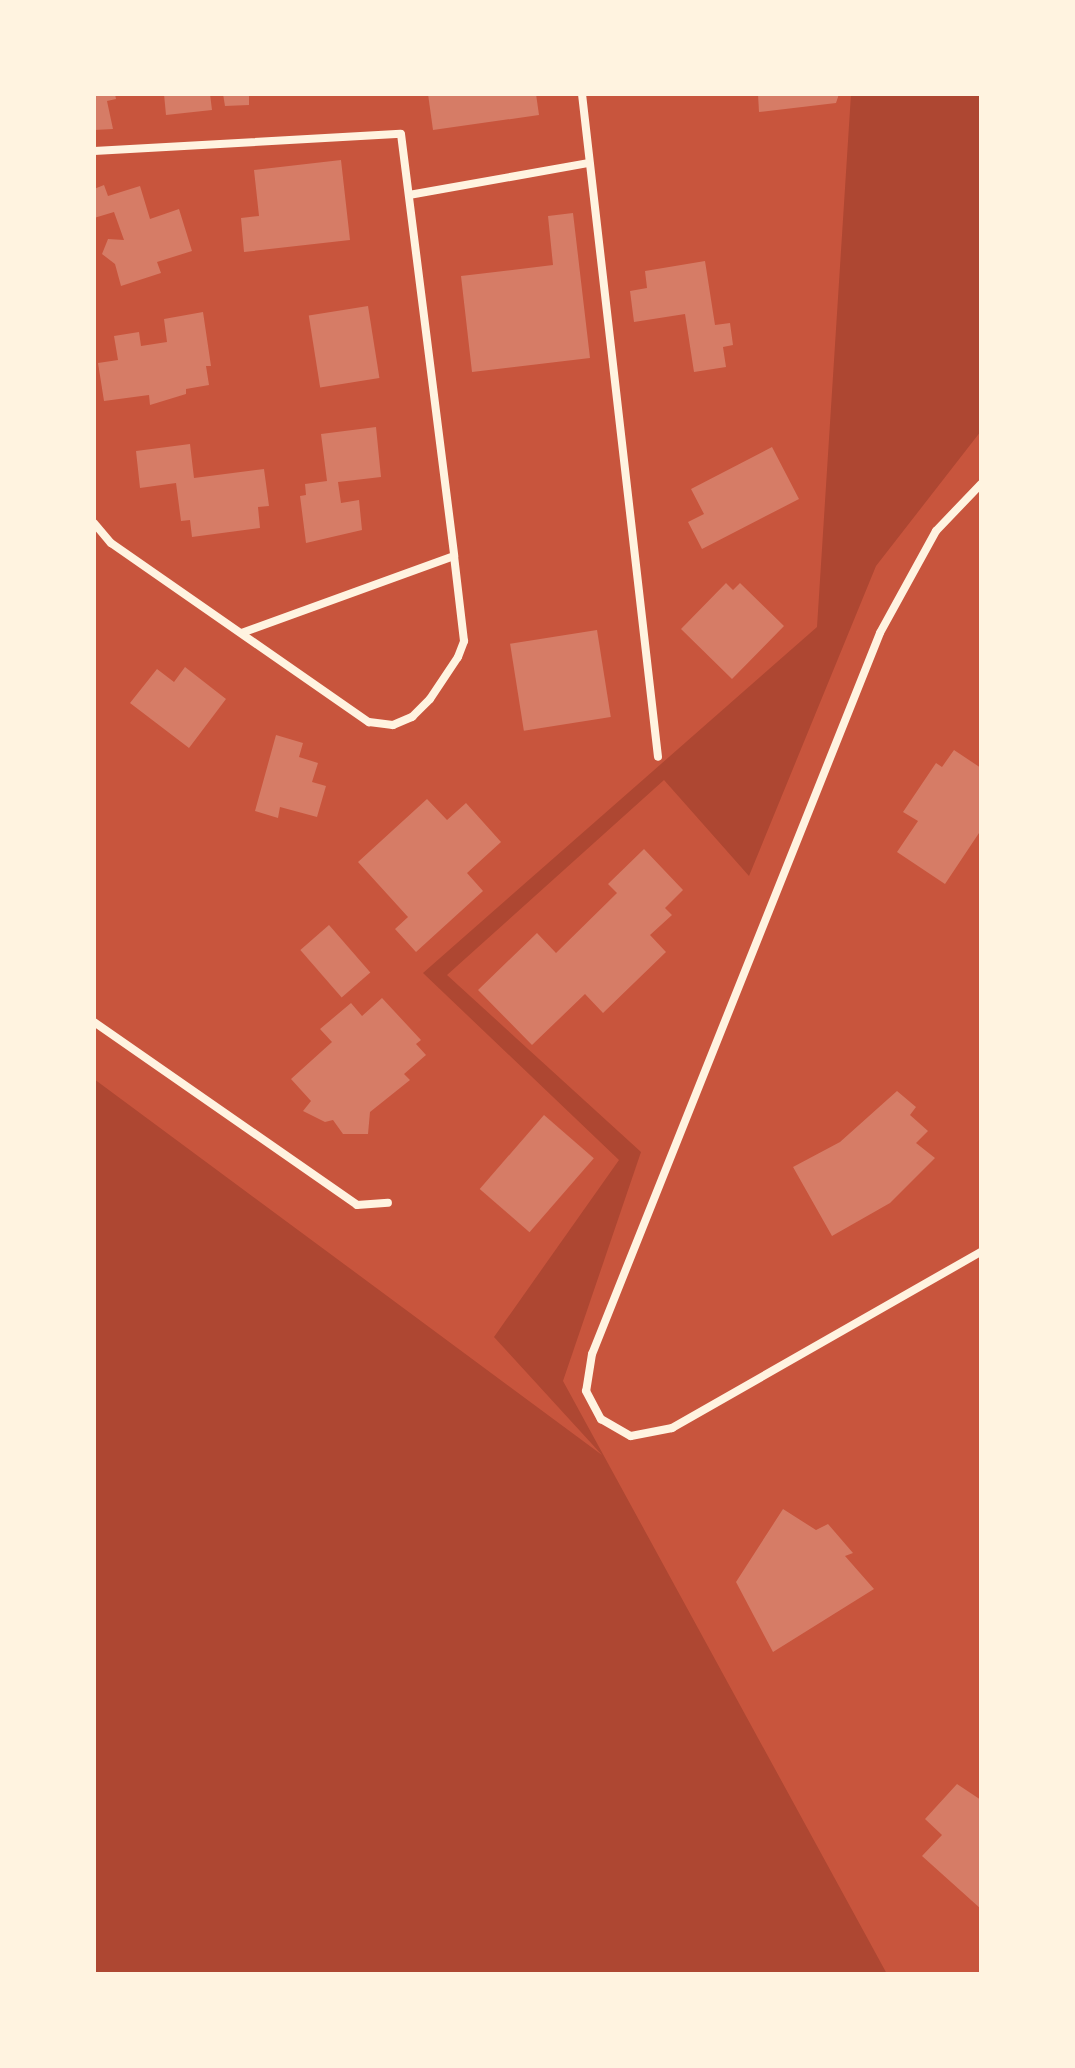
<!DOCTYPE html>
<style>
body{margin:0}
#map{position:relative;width:1075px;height:2068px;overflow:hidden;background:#c8553d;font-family:Mulish,sans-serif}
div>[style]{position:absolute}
.green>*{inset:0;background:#ae4732}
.building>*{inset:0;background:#d67c66;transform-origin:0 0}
.minor>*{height:8px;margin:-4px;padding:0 4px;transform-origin:4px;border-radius:4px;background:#fff3e0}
span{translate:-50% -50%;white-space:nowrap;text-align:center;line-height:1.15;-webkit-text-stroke:6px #fff3e0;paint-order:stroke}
.frame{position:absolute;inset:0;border:96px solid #fff3e0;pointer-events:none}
</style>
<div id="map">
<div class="green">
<i style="clip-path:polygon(851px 94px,981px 94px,981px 431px,876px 566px,749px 876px,664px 780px,447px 975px,641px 1152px,563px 1381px,887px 1974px,94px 1974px,94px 1079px,602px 1455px,494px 1337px,619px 1160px,423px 973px,817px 627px)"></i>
</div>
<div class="building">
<i style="clip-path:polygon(94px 94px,115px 94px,116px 99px,107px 101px,113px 129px,94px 130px)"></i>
<i style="clip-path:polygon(164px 94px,210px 94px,212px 110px,166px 115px)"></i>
<i style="clip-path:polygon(223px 94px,249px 94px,249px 105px,225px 106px)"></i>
<i style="clip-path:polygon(428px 94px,536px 94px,539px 115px,433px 130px)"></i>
<i style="clip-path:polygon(758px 94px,839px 94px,836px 103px,759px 112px)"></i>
<i style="clip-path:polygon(341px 160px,350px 240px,244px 252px,241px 218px,259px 216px,254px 170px)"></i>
<i style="clip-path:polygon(104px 185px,108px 196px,140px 186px,150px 219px,179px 209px,192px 251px,157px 262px,161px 273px,121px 286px,115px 264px,102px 254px,108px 239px,124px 240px,114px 212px,94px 218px,94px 189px)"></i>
<i style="clip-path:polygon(573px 213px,590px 358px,472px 372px,461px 276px,553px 265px,548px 216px)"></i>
<i style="clip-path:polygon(705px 261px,715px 325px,730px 323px,733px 345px,723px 347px,726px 367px,694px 372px,685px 314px,634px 322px,630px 291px,647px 288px,645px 271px)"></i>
<i style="left:368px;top:306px;width:73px;height:60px;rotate:81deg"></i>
<i style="clip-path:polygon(203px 312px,211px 366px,206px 366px,209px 385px,186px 389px,186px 394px,150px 405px,149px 395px,104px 401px,98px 363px,118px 360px,114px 336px,139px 332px,141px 346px,167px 342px,164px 319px)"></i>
<i style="clip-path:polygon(376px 427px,381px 477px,338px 482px,341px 503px,359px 500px,362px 530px,306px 543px,300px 496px,306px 495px,305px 484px,327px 481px,321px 434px)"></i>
<i style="clip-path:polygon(190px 444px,194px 478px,264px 469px,269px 506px,258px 507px,260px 528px,192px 537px,190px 520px,181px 521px,176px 483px,140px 488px,136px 451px)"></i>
<i style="clip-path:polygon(772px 447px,799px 499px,702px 549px,688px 522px,704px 514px,691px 489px)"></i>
<i style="clip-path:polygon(726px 583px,733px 590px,740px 583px,784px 626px,732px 679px,681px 629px)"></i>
<i style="left:597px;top:630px;width:88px;height:88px;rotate:81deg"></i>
<i style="clip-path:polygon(185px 667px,226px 699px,189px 748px,130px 703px,157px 669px,174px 682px)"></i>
<i style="clip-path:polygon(276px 735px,303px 743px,299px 757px,318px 763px,312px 782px,326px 786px,317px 817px,280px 807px,278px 818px,255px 811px)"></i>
<i style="clip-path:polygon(954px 750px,981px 768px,981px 830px,945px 884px,897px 852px,918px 821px,903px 812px,936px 763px,942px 767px)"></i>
<i style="clip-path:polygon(427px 799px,447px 820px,466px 803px,501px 842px,467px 873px,483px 891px,416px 952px,395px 929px,408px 917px,358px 862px)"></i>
<i style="clip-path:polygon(644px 849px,683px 890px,665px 908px,672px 915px,650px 935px,666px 952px,603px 1013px,585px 994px,532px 1045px,478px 990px,537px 933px,556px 953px,617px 893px,608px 884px)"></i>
<i style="left:329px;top:925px;width:63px;height:38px;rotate:49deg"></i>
<i style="clip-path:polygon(382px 998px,421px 1040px,416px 1044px,426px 1055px,404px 1074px,410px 1080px,370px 1112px,368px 1134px,343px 1134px,333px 1120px,325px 1122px,303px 1111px,311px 1101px,291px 1079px,332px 1042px,320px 1029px,351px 1003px,362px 1016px)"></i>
<i style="clip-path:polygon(897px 1091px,916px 1107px,910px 1115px,928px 1131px,916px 1143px,935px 1158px,890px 1203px,832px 1236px,793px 1167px,840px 1142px)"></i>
<i style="left:544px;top:1115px;width:66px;height:98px;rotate:41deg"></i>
<i style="clip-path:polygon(783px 1509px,816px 1530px,828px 1524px,853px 1553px,845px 1556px,874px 1589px,773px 1652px,736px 1582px)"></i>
<i style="clip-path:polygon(957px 1784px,981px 1800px,981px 1909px,922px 1856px,942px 1835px,925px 1819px)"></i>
</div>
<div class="minor">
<i style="left:582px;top:94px;width:667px;rotate:83.46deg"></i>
<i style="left:94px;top:151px;width:307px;rotate:-3.2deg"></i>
<i style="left:401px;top:134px;width:425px;rotate:82.8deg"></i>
<i style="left:454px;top:556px;width:226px;rotate:160.1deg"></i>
<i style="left:409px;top:195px;width:183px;rotate:-10.1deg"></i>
<i style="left:981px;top:484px;width:65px;rotate:133.8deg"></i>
<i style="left:936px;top:531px;width:116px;rotate:118.8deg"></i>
<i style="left:880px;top:633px;width:776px;rotate:111.77deg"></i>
<i style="left:592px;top:1354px;width:37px;rotate:99deg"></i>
<i style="left:586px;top:1391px;width:32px;rotate:62deg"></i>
<i style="left:601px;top:1419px;width:34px;rotate:30deg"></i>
<i style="left:631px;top:1436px;width:42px;rotate:-11deg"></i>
<i style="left:672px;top:1428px;width:356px;rotate:-29.7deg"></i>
<i style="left:94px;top:523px;width:26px;rotate:50deg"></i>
<i style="left:111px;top:543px;width:314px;rotate:34.8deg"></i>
<i style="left:369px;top:722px;width:24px;rotate:7deg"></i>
<i style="left:393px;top:725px;width:21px;rotate:-23deg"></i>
<i style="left:412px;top:717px;width:25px;rotate:-45deg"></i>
<i style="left:430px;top:699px;width:50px;rotate:-56.3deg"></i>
<i style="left:458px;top:657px;width:17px;rotate:-69deg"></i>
<i style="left:464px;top:641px;width:86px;rotate:-96.7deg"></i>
<i style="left:94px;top:1022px;width:320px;rotate:34.8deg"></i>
<i style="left:357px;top:1205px;width:31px;rotate:-4deg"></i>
</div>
<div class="frame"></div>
</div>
